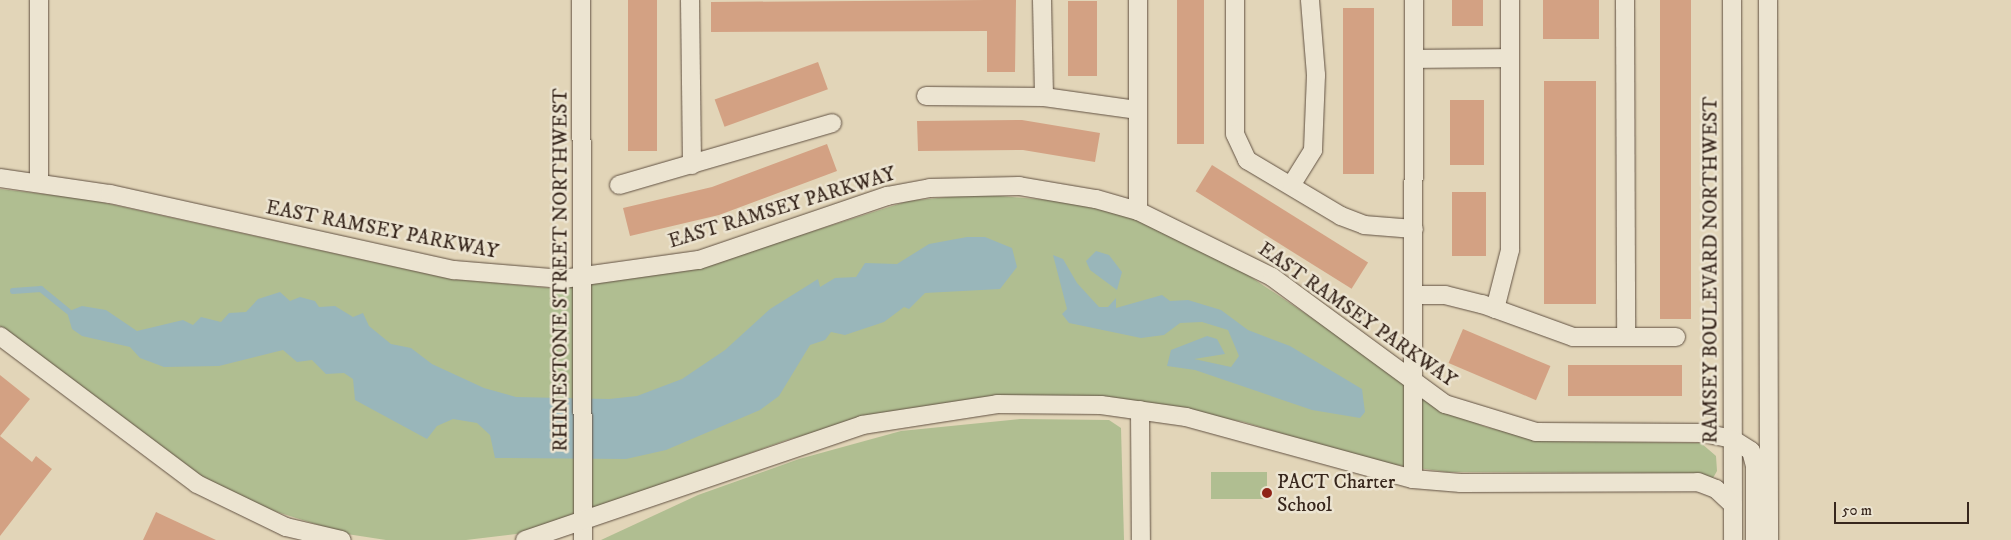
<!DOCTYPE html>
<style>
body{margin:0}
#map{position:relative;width:2011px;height:540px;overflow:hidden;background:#e2d5b8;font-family:"IM FELL DW Pica",serif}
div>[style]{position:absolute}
.green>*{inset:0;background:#b0be91;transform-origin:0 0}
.water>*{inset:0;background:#99b6ba}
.stream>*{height:5.5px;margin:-2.75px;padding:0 2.75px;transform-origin:2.75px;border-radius:2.75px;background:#99b6ba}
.building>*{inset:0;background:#d3a183;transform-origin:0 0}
.roads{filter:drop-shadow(0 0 1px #625243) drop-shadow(0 0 1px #625243)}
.minor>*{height:18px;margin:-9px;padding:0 9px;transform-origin:9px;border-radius:9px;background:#ece4d1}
.dots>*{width:14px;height:14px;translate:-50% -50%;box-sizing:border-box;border:2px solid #ece4d1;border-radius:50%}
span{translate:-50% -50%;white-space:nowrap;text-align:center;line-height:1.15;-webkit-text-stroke:5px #ece4d1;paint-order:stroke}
.street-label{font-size:20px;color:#37261c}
.poi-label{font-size:20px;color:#37261c}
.left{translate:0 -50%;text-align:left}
.scale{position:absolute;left:1834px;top:502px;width:135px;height:22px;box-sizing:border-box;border:2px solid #37261c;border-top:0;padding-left:6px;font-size:15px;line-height:18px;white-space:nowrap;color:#37261c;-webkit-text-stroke:4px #ece4d1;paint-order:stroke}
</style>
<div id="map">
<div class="green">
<i style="clip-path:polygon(0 189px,87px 199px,451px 279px,550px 288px,690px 270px,908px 201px,978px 194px,1059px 201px,1126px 215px,1236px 267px,1458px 416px,1486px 427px,1546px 441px,1701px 443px,1716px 456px,1717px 471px,1713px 478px,1699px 473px,1447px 472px,1374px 462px,1244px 422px,1133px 401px,858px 420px,787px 440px,524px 533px,466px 540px,386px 540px,347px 534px,258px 506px,183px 466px,0 326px)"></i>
<i style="clip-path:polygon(1020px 419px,1109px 420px,1121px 428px,1124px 540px,601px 540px,698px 495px,799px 459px,901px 431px)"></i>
<i style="left:1211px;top:472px;width:56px;height:27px"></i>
</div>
<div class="water">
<i style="clip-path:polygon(967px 237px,985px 237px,1012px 248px,1017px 267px,1000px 289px,925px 293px,909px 309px,904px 307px,884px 322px,845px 335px,831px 332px,825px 340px,810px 345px,779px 396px,760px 410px,666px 450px,626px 459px,495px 458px,490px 435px,477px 423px,453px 419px,437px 426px,427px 439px,355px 400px,353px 379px,344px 373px,326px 374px,312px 360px,297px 362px,283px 350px,219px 366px,164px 367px,140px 358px,130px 347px,82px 336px,72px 329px,67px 312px,82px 306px,106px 310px,137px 331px,183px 320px,193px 325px,201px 317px,221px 322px,229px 313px,246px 312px,258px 299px,280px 292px,290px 301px,300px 297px,315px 301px,319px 307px,335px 306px,353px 317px,363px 313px,369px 326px,391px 344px,411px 348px,432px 364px,484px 388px,516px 397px,609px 399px,637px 396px,682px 379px,725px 350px,770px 309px,818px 279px,820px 287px,835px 278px,856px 277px,865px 263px,897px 264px,929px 244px)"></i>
<i style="clip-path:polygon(1096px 251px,1109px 255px,1122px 272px,1117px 290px,1090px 270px,1086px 261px)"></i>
<i style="clip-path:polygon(1053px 255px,1063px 259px,1077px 283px,1099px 307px,1108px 307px,1116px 298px,1116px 308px,1162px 295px,1170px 301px,1188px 300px,1221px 310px,1248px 330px,1290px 346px,1362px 389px,1365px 412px,1360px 418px,1312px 410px,1195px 370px,1167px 366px,1171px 350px,1207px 336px,1217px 339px,1225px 354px,1194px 359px,1231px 367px,1239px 356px,1228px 330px,1202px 322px,1180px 323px,1164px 335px,1141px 338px,1069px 323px,1062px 314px,1067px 309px)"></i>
</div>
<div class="stream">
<i style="left:13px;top:291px;width:28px;rotate:-4deg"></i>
<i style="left:41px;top:289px;width:35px;rotate:39deg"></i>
</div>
<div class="building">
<i style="left:628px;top:0;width:29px;height:151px"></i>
<i style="clip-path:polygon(987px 0,1016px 0,1015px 72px,987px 72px,987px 31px,711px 32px,711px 2px)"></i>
<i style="left:1177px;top:0;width:27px;height:144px"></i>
<i style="left:1452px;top:0;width:31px;height:26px"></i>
<i style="left:1543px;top:0;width:56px;height:39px"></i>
<i style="left:1660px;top:0;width:31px;height:319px"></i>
<i style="left:1068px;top:1px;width:29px;height:75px"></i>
<i style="left:1374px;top:8px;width:166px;height:31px;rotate:90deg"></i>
<i style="left:818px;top:62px;width:29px;height:110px;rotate:70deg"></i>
<i style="left:1544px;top:81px;width:52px;height:223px"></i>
<i style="left:1450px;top:100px;width:34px;height:65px"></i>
<i style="clip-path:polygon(1022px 120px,1100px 133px,1095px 162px,1023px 150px,918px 151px,917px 121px)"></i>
<i style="clip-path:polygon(827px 144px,837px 171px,719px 215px,630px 236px,623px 208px,712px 187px)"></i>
<i style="left:1212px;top:165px;width:184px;height:31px;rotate:32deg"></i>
<i style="left:1452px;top:192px;width:34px;height:64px"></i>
<i style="left:1463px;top:329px;width:95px;height:37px;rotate:23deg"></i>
<i style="left:1682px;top:365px;width:31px;height:114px;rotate:90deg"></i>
<i style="clip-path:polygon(0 375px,30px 399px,0 436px)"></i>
<i style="clip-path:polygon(0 436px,32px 462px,36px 456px,52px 469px,0 536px)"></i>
<i style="clip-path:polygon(156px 512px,216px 540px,143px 540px)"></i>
</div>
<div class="roads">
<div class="minor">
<i style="left:581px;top:0;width:540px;rotate:89.79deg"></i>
<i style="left:690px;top:0;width:165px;rotate:89.3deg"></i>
<i style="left:1042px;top:0;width:97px;rotate:88.8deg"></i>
<i style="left:1235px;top:0;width:134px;rotate:90deg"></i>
<i style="left:1235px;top:134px;width:29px;rotate:65deg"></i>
<i style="left:1247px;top:160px;width:109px;rotate:30.8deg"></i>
<i style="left:1341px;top:216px;width:25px;rotate:21deg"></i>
<i style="left:1364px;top:225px;width:50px;rotate:4.6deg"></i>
<i style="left:1625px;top:0;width:337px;rotate:89.8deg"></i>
<i style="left:1732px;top:0;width:540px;rotate:89.89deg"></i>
<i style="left:1768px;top:0;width:540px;rotate:89.89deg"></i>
<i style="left:1415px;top:59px;width:94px;rotate:-0.6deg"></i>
<i style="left:926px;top:96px;width:118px;rotate:0.5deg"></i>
<i style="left:1044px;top:97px;width:95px;rotate:7.9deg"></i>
<i style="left:0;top:178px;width:111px;rotate:8.3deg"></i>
<i style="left:110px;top:194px;width:352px;rotate:12.5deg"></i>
<i style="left:454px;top:270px;width:109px;rotate:4.7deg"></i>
<i style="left:563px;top:279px;width:137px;rotate:-8deg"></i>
<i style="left:699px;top:260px;width:199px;rotate:-18.8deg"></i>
<i style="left:887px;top:196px;width:44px;rotate:-10.5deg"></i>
<i style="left:930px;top:188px;width:89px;rotate:-1.3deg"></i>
<i style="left:1019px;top:186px;width:78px;rotate:9.6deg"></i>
<i style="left:1096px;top:199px;width:44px;rotate:15.9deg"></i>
<i style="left:1138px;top:211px;width:149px;rotate:26.2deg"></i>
<i style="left:1272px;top:277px;width:215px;rotate:36.3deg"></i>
<i style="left:1445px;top:404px;width:95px;rotate:17.1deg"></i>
<i style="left:1536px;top:432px;width:168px;rotate:0.3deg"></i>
<i style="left:1704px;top:433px;width:29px;rotate:12deg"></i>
<i style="left:1732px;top:439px;width:22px;rotate:32deg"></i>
<i style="left:1751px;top:451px;width:16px;rotate:75deg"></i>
<i style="left:1755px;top:466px;width:74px;rotate:90deg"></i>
<i style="left:39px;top:181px;width:181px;rotate:-90deg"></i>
<i style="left:1292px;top:184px;width:40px;rotate:-58deg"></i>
<i style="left:1313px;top:150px;width:75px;rotate:-87.7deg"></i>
<i style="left:1316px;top:75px;width:75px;rotate:-94.6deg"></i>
<i style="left:619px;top:185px;width:222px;rotate:-16.2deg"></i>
<i style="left:1138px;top:211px;width:211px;rotate:-90deg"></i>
<i style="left:1414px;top:295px;width:31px"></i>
<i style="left:1445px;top:295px;width:38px;rotate:14deg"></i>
<i style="left:1482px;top:304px;width:97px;rotate:19.9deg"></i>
<i style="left:1573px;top:337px;width:103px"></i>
<i style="left:1495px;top:309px;width:61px;rotate:-75.7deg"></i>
<i style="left:1510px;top:250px;width:250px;rotate:-90deg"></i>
<i style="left:0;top:336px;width:246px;rotate:36.9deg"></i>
<i style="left:197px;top:484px;width:99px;rotate:25.8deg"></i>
<i style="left:286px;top:527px;width:57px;rotate:13.1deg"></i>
<i style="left:1140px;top:410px;width:130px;rotate:89.6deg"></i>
<i style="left:1413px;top:479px;width:479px;rotate:-89.9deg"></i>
<i style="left:525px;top:540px;width:356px;rotate:-18.8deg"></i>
<i style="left:862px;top:425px;width:137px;rotate:-8.8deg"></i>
<i style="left:997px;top:404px;width:104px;rotate:0.6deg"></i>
<i style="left:1101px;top:405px;width:86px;rotate:8deg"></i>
<i style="left:1186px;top:417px;width:235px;rotate:15.3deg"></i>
<i style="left:1413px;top:479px;width:48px;rotate:4.8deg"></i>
<i style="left:1461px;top:483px;width:237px;rotate:-0.2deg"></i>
<i style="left:1698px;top:482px;width:19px;rotate:21deg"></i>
<i style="left:1716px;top:489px;width:23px;rotate:43deg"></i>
</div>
</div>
<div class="dots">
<i style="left:1267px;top:493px;background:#8f2418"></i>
</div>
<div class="street-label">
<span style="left:782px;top:208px;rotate:-17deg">EAST RAMSEY PARKWAY</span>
<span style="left:382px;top:230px;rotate:11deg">EAST RAMSEY PARKWAY</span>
<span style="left:561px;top:270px;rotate:-90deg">RHINESTONE STREET NORTHWEST</span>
<span style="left:1711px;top:270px;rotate:-90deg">RAMSEY BOULEVARD NORTHWEST</span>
<span style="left:1357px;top:315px;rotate:35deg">EAST RAMSEY PARKWAY</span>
</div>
<div class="poi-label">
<span class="left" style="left:1277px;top:494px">PACT Charter<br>School</span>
</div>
<div class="scale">50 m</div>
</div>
